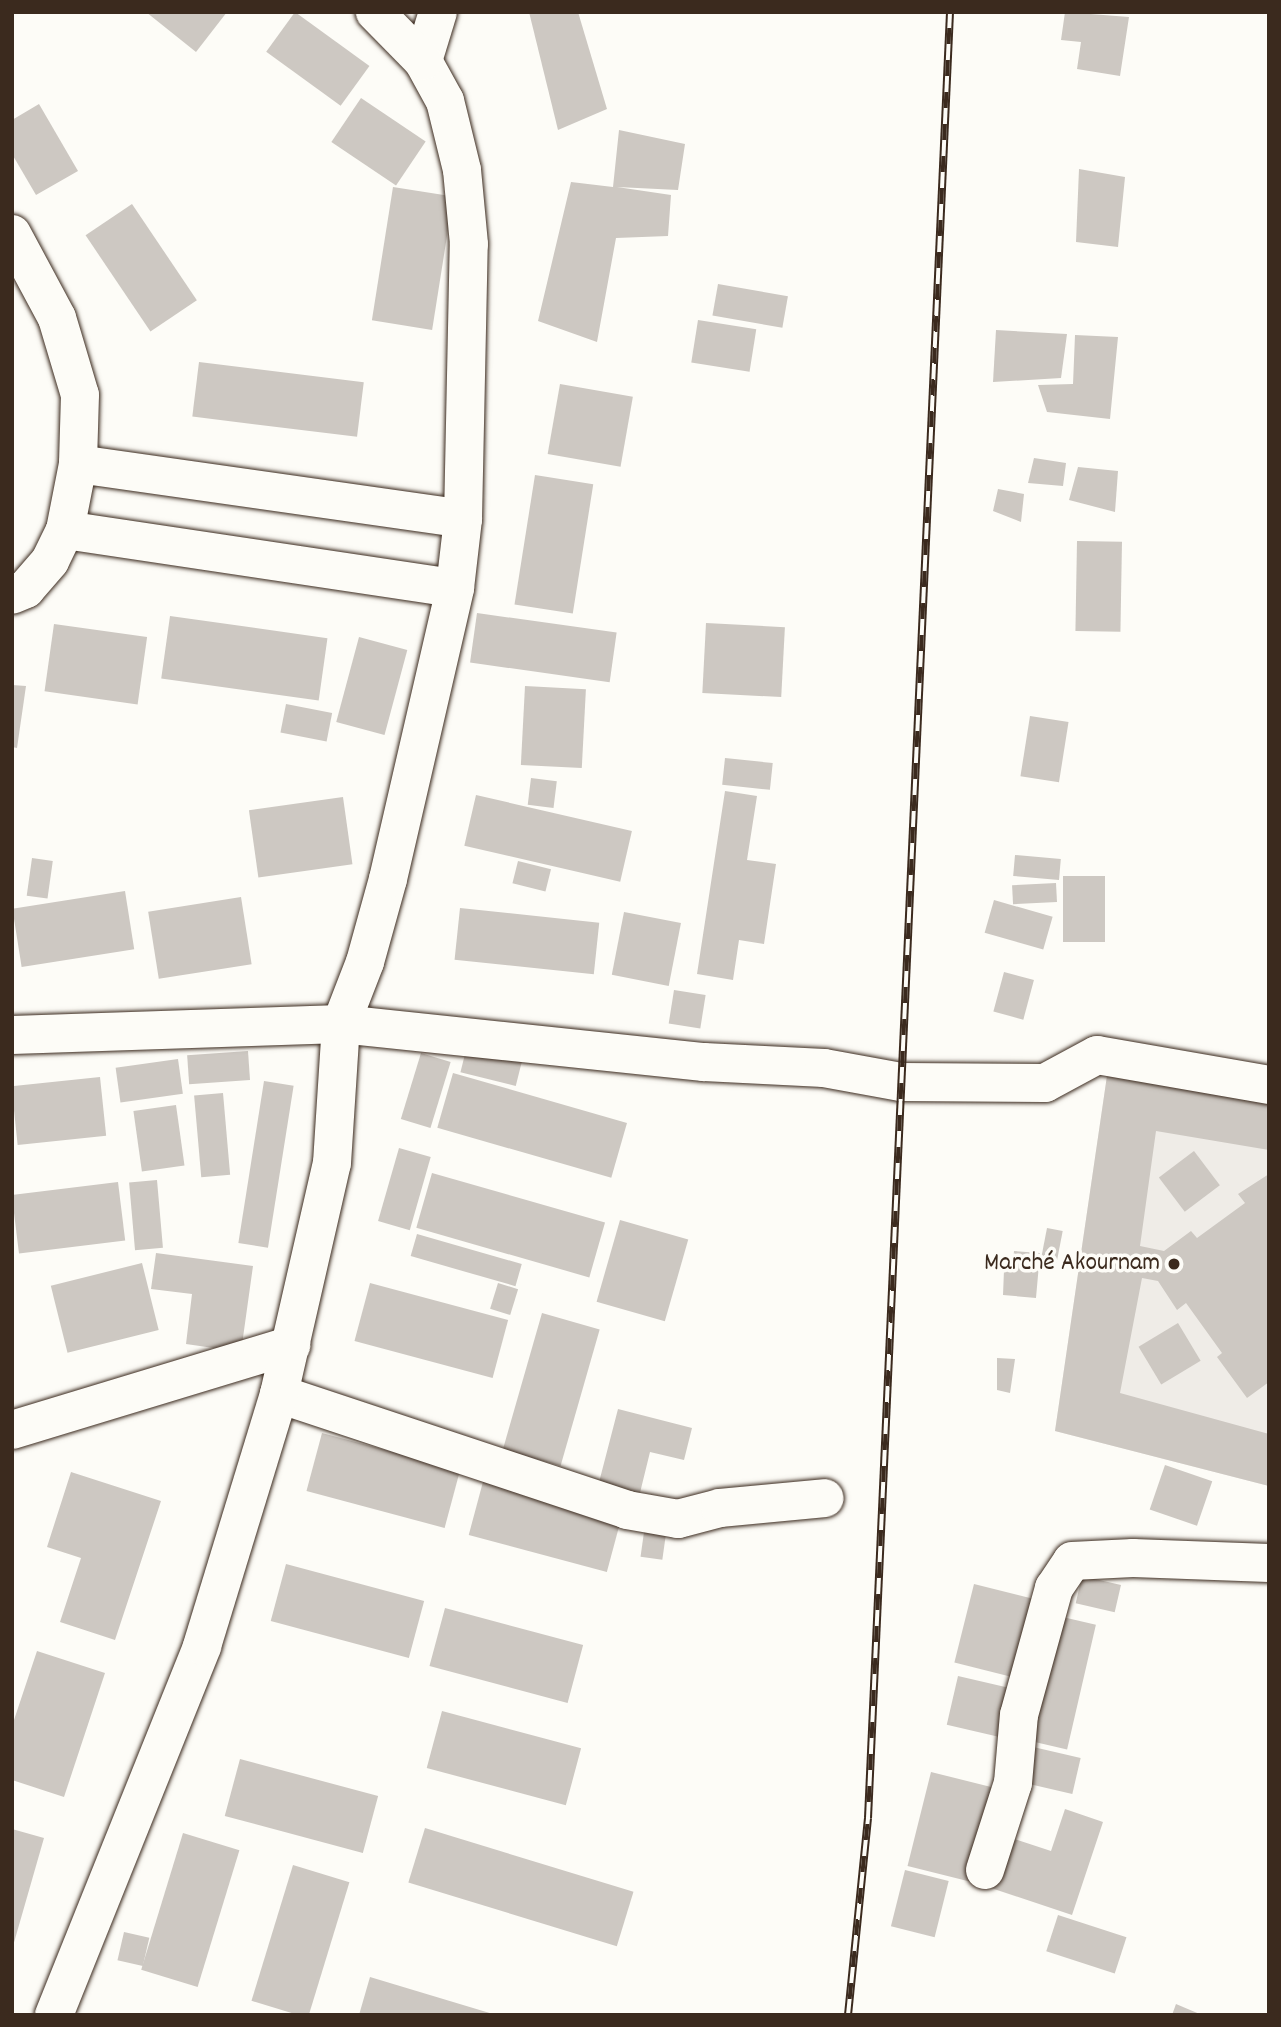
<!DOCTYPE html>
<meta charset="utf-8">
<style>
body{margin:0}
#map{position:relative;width:1281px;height:2027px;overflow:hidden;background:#fdfcf7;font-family:Dekko,sans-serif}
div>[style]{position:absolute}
.built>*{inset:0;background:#efece7}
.building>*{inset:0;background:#cdc8c2;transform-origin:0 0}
.roads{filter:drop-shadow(0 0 2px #3b2a1e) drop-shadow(0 0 2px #3b2a1e)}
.minor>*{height:38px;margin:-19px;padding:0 19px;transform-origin:19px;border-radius:19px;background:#fdfcf7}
.rail>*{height:8px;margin-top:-4px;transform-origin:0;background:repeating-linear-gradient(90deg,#fdfcf7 0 16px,#3b2a1e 0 32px);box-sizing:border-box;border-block:2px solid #3b2a1e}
.dots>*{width:19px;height:19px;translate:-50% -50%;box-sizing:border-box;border:4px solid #fdfcf7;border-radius:50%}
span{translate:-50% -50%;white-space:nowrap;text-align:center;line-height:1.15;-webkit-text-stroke:7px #fdfcf7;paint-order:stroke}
.poi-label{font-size:26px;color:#3b2a1e}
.right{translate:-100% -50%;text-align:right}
.frame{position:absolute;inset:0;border:14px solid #3b2a1e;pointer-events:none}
</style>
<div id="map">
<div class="built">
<i style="clip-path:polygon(1108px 1069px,1269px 1097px,1269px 1486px,1055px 1431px)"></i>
</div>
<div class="building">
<i style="clip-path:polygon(146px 12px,227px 12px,196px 52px)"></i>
<i style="left:295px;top:12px;width:92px;height:49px;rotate:36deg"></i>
<i style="clip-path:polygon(529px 12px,578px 12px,607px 109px,558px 130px)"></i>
<i style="clip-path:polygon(1065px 12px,1129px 17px,1120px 76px,1077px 69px,1081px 42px,1061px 40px)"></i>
<i style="left:361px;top:98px;width:78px;height:53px;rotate:34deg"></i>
<i style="clip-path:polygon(39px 104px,78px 171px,36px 195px,12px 154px,12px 120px)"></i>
<i style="clip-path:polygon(619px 130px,685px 144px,678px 190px,617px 187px,671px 195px,668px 236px,616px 238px,597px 342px,538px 321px,571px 182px,613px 187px)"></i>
<i style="clip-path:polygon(1079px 169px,1125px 177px,1118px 247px,1076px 242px)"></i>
<i style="left:393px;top:187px;width:61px;height:135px;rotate:9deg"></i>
<i style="left:132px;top:204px;width:116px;height:56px;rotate:56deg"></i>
<i style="left:718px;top:284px;width:71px;height:32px;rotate:10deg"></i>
<i style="left:698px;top:320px;width:59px;height:43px;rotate:9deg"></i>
<i style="clip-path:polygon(996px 330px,1067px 334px,1061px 378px,993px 382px)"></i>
<i style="clip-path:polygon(1075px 335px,1118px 337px,1110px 419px,1047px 412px,1038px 385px,1073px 384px)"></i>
<i style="left:199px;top:362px;width:166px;height:55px;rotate:7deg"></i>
<i style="left:560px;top:384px;width:74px;height:71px;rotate:10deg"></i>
<i style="clip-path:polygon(1034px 458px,1066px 463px,1063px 486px,1028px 483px)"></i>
<i style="clip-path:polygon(1078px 467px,1118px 471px,1115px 512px,1069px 500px)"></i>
<i style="left:535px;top:475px;width:59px;height:131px;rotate:9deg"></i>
<i style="clip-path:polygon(998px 489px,1024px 494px,1021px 522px,993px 511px)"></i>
<i style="left:1077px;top:541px;width:45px;height:90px;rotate:1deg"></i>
<i style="left:477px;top:613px;width:141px;height:50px;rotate:8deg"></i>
<i style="left:170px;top:616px;width:159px;height:63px;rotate:8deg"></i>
<i style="left:706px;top:623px;width:79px;height:70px;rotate:3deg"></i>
<i style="left:54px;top:624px;width:94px;height:68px;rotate:8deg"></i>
<i style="left:359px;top:637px;width:50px;height:88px;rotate:15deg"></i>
<i style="clip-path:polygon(12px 685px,26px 686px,17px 748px,12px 747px)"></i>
<i style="left:525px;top:686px;width:61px;height:79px;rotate:3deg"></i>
<i style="left:286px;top:704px;width:47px;height:29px;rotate:11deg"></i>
<i style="left:1030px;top:716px;width:39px;height:61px;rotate:9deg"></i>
<i style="left:725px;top:758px;width:48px;height:27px;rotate:6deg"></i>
<i style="left:531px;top:778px;width:26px;height:27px;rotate:7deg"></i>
<i style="clip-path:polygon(725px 791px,757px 796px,747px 860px,776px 864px,764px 944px,739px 940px,733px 980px,697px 974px)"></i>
<i style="left:476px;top:795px;width:160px;height:52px;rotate:13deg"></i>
<i style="left:343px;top:797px;width:68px;height:95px;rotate:82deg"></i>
<i style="left:1015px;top:855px;width:46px;height:21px;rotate:5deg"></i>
<i style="left:32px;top:858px;width:21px;height:38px;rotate:8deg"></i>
<i style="left:518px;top:861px;width:34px;height:23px;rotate:14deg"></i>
<i style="left:1063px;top:876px;width:42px;height:66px"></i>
<i style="left:1056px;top:883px;width:19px;height:44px;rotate:87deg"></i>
<i style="left:125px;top:891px;width:59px;height:114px;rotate:81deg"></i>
<i style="left:241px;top:897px;width:68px;height:94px;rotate:81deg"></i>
<i style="left:994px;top:900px;width:61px;height:34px;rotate:16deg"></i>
<i style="left:460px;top:908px;width:140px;height:52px;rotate:6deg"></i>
<i style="left:624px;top:912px;width:58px;height:64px;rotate:11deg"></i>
<i style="left:1004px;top:972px;width:31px;height:41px;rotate:15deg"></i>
<i style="left:674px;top:990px;width:32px;height:34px;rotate:9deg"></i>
<i style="left:467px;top:1046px;width:57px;height:27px;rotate:14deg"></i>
<i style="left:248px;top:1051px;width:29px;height:61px;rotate:86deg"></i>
<i style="left:421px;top:1053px;width:31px;height:69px;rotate:17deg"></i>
<i style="left:178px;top:1059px;width:35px;height:63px;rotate:82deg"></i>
<i style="clip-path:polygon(1108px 1069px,1269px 1097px,1269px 1150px,1156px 1131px,1140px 1246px,1164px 1251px,1191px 1231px,1197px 1238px,1245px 1203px,1238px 1194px,1269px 1174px,1269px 1382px,1247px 1398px,1217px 1357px,1222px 1353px,1186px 1303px,1177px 1310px,1158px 1281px,1142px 1278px,1120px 1393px,1269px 1434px,1269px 1486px,1055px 1431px)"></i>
<i style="left:453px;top:1073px;width:181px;height:57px;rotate:16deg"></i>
<i style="left:100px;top:1077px;width:59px;height:89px;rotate:84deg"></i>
<i style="left:264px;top:1081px;width:30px;height:164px;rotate:9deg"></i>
<i style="left:223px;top:1093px;width:82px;height:29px;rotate:85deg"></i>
<i style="left:176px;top:1105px;width:61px;height:43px;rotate:82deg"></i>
<i style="left:399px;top:1148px;width:33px;height:76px;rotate:16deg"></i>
<i style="left:1194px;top:1151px;width:43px;height:44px;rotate:53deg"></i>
<i style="left:432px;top:1173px;width:180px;height:57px;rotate:16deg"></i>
<i style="left:157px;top:1180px;width:68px;height:28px;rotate:85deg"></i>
<i style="left:118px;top:1182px;width:59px;height:107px;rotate:83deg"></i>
<i style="left:620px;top:1220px;width:71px;height:85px;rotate:16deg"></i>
<i style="left:1047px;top:1228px;width:16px;height:32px;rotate:11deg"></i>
<i style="left:417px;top:1234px;width:109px;height:23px;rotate:16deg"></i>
<i style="clip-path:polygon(1014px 1251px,1040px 1253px,1036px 1298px,1003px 1295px,1004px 1270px,1012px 1270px)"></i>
<i style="clip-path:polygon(156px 1253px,253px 1266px,241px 1352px,186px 1344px,192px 1294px,151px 1289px)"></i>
<i style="left:142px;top:1263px;width:69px;height:94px;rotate:76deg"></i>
<i style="left:370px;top:1283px;width:143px;height:60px;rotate:15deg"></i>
<i style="left:498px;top:1283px;width:21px;height:27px;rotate:17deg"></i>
<i style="left:542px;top:1313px;width:60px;height:142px;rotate:16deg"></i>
<i style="left:1178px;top:1323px;width:44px;height:46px;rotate:59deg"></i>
<i style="clip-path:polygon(997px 1358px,1015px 1359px,1010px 1393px,997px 1390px)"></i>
<i style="clip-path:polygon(618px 1409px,692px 1428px,684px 1460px,650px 1452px,638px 1501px,597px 1490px)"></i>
<i style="left:322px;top:1433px;width:143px;height:60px;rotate:15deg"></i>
<i style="left:1165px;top:1465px;width:50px;height:47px;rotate:19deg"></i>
<i style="clip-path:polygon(71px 1472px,161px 1501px,115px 1640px,60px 1622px,81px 1558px,47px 1547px)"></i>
<i style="left:484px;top:1478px;width:143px;height:59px;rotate:15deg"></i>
<i style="left:645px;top:1525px;width:22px;height:32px;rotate:8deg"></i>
<i style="left:286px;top:1564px;width:143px;height:59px;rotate:15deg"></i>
<i style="left:1082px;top:1576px;width:40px;height:28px;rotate:13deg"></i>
<i style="left:974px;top:1584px;width:68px;height:81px;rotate:14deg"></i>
<i style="left:445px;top:1608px;width:143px;height:60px;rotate:15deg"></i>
<i style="left:1054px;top:1615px;width:43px;height:128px;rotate:13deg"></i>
<i style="clip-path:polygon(37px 1651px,105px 1673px,64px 1797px,12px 1780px,12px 1726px)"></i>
<i style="left:958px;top:1676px;width:53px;height:50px;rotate:13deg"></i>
<i style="left:442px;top:1711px;width:144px;height:59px;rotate:15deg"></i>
<i style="left:1029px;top:1746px;width:53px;height:37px;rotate:13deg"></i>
<i style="left:240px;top:1759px;width:143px;height:59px;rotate:15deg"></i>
<i style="left:931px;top:1772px;width:65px;height:97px;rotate:14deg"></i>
<i style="clip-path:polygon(1065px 1809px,1103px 1822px,1072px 1915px,991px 1888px,1008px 1837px,1051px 1851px)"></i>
<i style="left:425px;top:1828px;width:218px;height:57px;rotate:17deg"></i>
<i style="clip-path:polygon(12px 1829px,44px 1838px,13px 1946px,12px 1946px)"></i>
<i style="left:183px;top:1833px;width:59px;height:143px;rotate:17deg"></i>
<i style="left:293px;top:1865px;width:59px;height:142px;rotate:17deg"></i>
<i style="left:905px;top:1870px;width:45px;height:58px;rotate:14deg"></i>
<i style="left:1058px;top:1915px;width:72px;height:38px;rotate:18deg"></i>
<i style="left:124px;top:1932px;width:26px;height:29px;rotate:13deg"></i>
<i style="clip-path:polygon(370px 1977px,493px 2014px,493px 2015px,359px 2015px)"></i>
<i style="clip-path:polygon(1176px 2004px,1202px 2015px,1172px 2015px)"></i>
</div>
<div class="roads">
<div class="minor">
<i style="left:423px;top:61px;width:51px;rotate:-73deg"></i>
<i style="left:12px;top:234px;width:95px;rotate:61.8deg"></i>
<i style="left:57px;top:318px;width:80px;rotate:73.4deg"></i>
<i style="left:80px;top:395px;width:69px;rotate:91.7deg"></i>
<i style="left:78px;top:464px;width:67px;rotate:101.1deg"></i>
<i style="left:65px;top:530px;width:34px;rotate:116deg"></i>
<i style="left:50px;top:561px;width:37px;rotate:131deg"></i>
<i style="left:26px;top:589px;width:15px;rotate:157deg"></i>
<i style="left:78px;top:464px;width:389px;rotate:8.1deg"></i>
<i style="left:65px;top:530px;width:394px;rotate:8.5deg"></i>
<i style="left:12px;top:1035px;width:329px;rotate:-1.9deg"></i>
<i style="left:341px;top:1024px;width:365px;rotate:6deg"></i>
<i style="left:704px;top:1062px;width:120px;rotate:2.9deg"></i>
<i style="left:824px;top:1068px;width:78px;rotate:10.3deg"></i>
<i style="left:901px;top:1082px;width:144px;rotate:0.4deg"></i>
<i style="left:1045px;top:1083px;width:59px;rotate:-28.3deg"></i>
<i style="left:1097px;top:1055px;width:175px;rotate:9.9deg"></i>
<i style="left:279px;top:1394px;width:367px;rotate:18.4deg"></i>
<i style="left:627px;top:1510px;width:52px;rotate:10deg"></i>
<i style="left:678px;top:1519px;width:43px;rotate:-14.7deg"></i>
<i style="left:720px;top:1508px;width:105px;rotate:-5.4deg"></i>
<i style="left:12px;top:1430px;width:292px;rotate:-16.9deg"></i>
<i style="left:985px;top:1870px;width:91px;rotate:-72.2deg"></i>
<i style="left:1013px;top:1783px;width:68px;rotate:-85deg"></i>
<i style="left:1019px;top:1715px;width:132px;rotate:-74.6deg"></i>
<i style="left:1054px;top:1588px;width:32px;rotate:-56deg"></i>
<i style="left:1072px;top:1561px;width:61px;rotate:-2.8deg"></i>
<i style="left:1133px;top:1558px;width:136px;rotate:2.1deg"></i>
<i style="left:54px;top:2015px;width:398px;rotate:-68.1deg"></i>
<i style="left:202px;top:1646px;width:264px;rotate:-73deg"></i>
<i style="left:279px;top:1394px;width:237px;rotate:-77.1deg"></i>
<i style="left:332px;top:1163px;width:139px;rotate:-86.3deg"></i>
<i style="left:341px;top:1024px;width:66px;rotate:-68.8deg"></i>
<i style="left:365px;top:962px;width:86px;rotate:-74.5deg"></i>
<i style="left:388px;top:879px;width:299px;rotate:-77deg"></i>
<i style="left:455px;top:588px;width:69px;rotate:-83.4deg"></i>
<i style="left:463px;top:519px;width:275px;rotate:-88.8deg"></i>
<i style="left:469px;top:244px;width:74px;rotate:-95.4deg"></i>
<i style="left:462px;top:170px;width:71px;rotate:-103.8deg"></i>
<i style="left:445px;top:101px;width:46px;rotate:-118.8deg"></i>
<i style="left:423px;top:61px;width:69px;rotate:-134.4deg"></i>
</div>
</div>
<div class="rail">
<i style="left:848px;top:2015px;width:198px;rotate:-84.2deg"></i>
<i style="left:868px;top:1818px;width:1808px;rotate:-87.4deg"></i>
</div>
<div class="dots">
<i style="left:1174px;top:1264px;background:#3b2a1e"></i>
</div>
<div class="poi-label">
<span class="right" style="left:1160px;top:1264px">Marché Akournam</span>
</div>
<div class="frame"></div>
</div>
